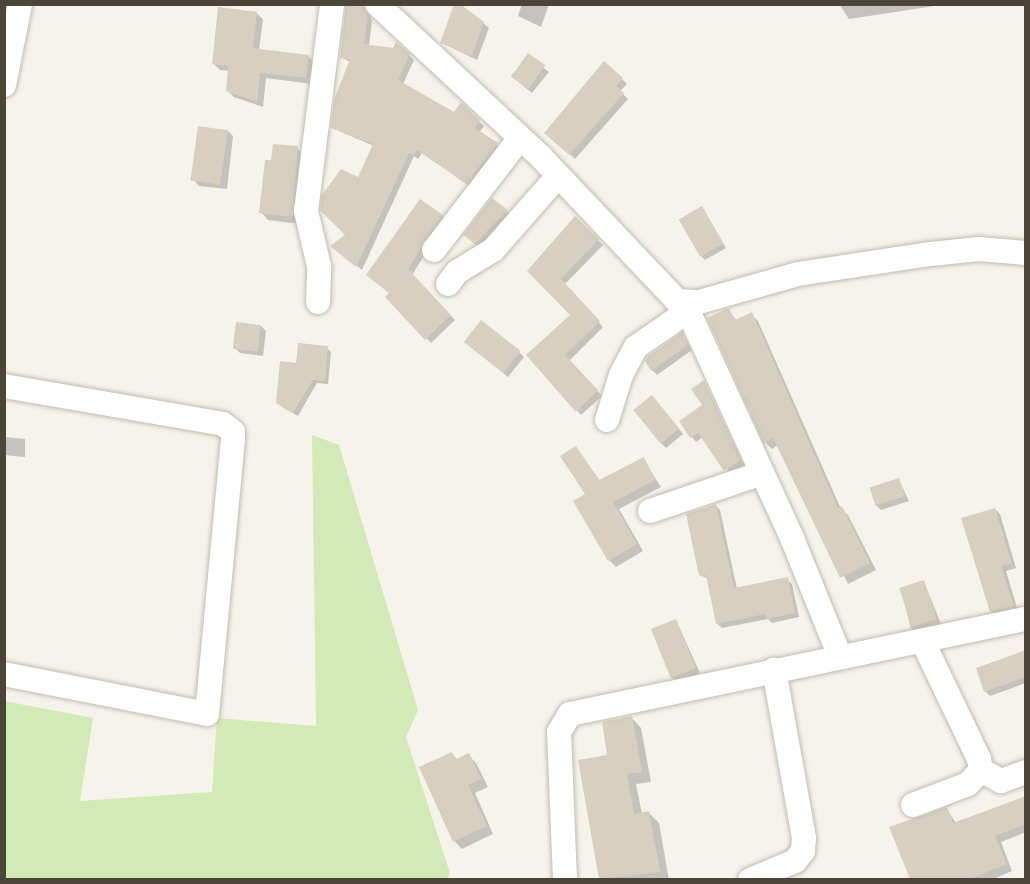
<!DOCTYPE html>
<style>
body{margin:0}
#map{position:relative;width:1030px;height:884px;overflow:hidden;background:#f6f3ec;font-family:"DM Sans",sans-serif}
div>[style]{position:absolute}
.green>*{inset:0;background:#d2eab5}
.shadow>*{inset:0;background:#0003;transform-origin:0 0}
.building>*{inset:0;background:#d8cfc1;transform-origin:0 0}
.roads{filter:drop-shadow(0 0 2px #c2bbae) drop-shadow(0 0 2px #c2bbae)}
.minor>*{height:24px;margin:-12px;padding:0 12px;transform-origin:12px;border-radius:12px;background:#fff}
span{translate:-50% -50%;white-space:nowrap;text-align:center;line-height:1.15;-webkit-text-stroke:5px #fff;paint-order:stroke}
.frame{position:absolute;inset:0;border:6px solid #4b4439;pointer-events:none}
</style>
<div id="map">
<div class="green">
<i style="clip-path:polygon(312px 435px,339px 445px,418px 710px,406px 737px,450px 873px,447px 880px,5px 879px,4px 701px,93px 718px,80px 801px,212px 792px,217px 718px,316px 726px)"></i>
</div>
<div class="shadow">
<i style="clip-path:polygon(346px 4px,367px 8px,372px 21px,369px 46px,394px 50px,398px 45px,414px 60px,403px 84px,455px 114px,461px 105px,484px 126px,479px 133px,502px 149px,472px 188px,422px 153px,418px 159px,414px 156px,362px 270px,337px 250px,347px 236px,323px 213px,324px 195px,358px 179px,374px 146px,332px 128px,350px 62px,341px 57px)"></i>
<i style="clip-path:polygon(522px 4px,549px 4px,541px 27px,518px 16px)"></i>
<i style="clip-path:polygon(839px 4px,948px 4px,849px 19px)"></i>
<i style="clip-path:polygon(256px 13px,263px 19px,259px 50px,308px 56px,315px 63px,312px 84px,266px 78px,263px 107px,234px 97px,227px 90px,229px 71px,220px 70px,213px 63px)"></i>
<i style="clip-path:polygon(483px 23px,489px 28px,477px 60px,442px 43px)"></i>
<i style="left:528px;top:55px;width:27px;height:27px;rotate:39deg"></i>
<i style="clip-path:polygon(622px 79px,627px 84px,620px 91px,628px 99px,575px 159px,551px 138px)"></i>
<i style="clip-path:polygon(228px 131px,233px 136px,227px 189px,199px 186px,194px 180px)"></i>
<i style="clip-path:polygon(297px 148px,305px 156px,300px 224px,268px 220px,261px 212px,273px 162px)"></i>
<i style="clip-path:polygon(701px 207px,726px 248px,705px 260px,700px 255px)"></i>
<i style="clip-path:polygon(507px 211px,512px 216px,481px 248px,470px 240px)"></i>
<i style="clip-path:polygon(442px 216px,446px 221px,412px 275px,455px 320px,431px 343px,387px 297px)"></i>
<i style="clip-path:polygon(575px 218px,603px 245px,565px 284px,603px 327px,569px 361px,602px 396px,581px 415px,528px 355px,572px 315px,529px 271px)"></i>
<i style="clip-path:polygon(728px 310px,737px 321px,751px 314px,758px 321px,841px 509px,848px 515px,876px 570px,848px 584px,778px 445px,772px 449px,766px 443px)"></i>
<i style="clip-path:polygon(261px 326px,266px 331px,263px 356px,240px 353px,235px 348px)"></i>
<i style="clip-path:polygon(682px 334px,692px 350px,657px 375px,652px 370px)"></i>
<i style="clip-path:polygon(471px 347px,519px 352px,524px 357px,508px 377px)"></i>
<i style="clip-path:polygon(327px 348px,331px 352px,328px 384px,317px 383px,298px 416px,282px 407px,277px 403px,297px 365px)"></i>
<i style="clip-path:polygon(704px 382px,744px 465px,731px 474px,703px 437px,696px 442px,681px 422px,704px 406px)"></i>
<i style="clip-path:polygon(657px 402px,683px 434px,666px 448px,661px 443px)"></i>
<i style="clip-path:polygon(4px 437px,25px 439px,25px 457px,4px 455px)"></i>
<i style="clip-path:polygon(576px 448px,600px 481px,643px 459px,661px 487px,619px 509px,643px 551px,616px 567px,609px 560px)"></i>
<i style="clip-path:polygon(899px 480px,909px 501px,881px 510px,876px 505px)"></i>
<i style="clip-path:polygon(715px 505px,720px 510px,737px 589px,787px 579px,792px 584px,799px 617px,772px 623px,768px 619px,722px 628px,718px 624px,708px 579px,700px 575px)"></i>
<i style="clip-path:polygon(995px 509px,1000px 514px,1016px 568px,1006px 571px,1018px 611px,996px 616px,991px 611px)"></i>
<i style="clip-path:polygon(924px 582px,941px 624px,916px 633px,911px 628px,901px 590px)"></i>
<i style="clip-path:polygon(676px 620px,700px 673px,677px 682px,671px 677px)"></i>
<i style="clip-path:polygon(1026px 652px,1026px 683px,990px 696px,985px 691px)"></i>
<i style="clip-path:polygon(631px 717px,641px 728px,651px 782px,636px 784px,642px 814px,649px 813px,659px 823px,669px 880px,601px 880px,579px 761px,609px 756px)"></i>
<i style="clip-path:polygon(452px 754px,458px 760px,468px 755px,476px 763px,488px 787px,475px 793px,493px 834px,462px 849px,454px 841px)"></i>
<i style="clip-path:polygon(1026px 797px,1026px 832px,1001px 842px,1012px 871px,991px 880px,911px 880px,891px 828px,946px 809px,956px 823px)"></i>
</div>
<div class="building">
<i style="clip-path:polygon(346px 4px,363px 4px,368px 15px,364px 44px,393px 48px,396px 42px,410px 54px,398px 80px,454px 112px,461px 102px,480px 120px,475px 128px,498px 143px,467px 184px,417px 150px,413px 155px,409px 153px,356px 267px,330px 246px,345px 235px,320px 210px,322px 195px,341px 169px,358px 177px,373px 144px,331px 128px,334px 100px,350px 59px,340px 58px)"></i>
<i style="clip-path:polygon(454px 4px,460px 4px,484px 22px,472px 56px,440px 43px)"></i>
<i style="clip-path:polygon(218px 7px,257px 12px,253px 48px,309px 55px,306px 78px,260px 73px,257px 102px,226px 91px,228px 66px,212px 64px)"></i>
<i style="left:528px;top:53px;width:21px;height:29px;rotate:35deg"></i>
<i style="clip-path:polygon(604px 61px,623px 78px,616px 86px,624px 93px,569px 155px,544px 133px)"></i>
<i style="left:198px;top:126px;width:30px;height:55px;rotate:8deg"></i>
<i style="clip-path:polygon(273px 144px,298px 146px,293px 217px,259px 213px,265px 160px,271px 160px)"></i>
<i style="clip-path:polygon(492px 198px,508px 210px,475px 244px,463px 235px)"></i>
<i style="clip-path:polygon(420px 199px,443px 215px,408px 269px,451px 315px,425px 340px,385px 297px,389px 293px,366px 275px)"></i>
<i style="left:702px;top:206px;width:43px;height:27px;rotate:60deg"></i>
<i style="clip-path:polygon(575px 216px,599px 239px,561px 279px,600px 321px,565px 355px,598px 390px,576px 412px,526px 355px,570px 315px,527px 271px)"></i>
<i style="clip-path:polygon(729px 308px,735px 320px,752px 312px,838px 508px,842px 506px,870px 563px,840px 578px,773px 438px,764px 444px,707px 318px)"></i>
<i style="left:481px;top:320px;width:50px;height:28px;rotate:38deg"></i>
<i style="left:236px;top:322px;width:25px;height:27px;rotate:7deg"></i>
<i style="clip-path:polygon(682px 332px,688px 345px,651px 371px,645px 361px,647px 357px)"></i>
<i style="clip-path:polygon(298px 343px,328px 346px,325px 381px,313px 380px,293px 413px,276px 403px,280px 361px,296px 363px)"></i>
<i style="clip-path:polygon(704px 380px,741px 460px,724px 471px,698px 433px,690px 438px,679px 421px,702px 405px,691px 389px)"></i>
<i style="left:652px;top:395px;width:43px;height:24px;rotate:51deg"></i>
<i style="clip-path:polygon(576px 446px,599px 480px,644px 457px,655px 480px,613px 502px,637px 544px,608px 561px,573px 501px,585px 494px,560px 456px)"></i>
<i style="left:899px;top:478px;width:19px;height:31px;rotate:72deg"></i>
<i style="clip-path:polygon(716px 504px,734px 588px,788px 577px,795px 613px,766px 619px,765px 614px,716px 624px,706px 575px,699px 576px,686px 514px)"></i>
<i style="clip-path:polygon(995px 508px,1012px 563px,1001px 566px,1014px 606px,990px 612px,961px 518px)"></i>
<i style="left:924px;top:580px;width:41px;height:26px;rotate:72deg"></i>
<i style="left:676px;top:619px;width:53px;height:27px;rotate:68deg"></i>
<i style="clip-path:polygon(1026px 650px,1026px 677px,984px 692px,976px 668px)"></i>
<i style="clip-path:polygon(632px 716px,642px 772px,627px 774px,634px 814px,649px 811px,660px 872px,599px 879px,578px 760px,607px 755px,602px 722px)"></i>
<i style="clip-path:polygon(452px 752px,456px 759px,469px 753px,481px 779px,468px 785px,487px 826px,453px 842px,419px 767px)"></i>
<i style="clip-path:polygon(1026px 796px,1026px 824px,995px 836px,1007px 864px,970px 879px,910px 879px,889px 827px,947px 807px,953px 823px)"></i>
</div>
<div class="roads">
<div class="minor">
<i style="left:377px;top:4px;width:223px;rotate:43deg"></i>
<i style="left:540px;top:156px;width:199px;rotate:46.6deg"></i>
<i style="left:677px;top:301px;width:22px;rotate:3deg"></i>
<i style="left:699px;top:302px;width:103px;rotate:-15.8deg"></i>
<i style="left:798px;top:274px;width:134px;rotate:-8.6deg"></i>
<i style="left:930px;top:254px;width:49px;rotate:-5.8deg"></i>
<i style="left:979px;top:249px;width:47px;rotate:4.9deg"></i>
<i style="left:4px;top:85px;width:83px;rotate:-78.8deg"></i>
<i style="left:434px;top:250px;width:141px;rotate:-52.5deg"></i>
<i style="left:448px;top:284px;width:15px;rotate:-53deg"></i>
<i style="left:457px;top:272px;width:42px;rotate:-31.4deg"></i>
<i style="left:493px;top:250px;width:98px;rotate:-48.7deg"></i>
<i style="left:318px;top:302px;width:36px;rotate:-88deg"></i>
<i style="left:319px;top:266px;width:57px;rotate:-103.3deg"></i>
<i style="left:306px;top:211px;width:209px;rotate:-82.8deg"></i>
<i style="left:684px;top:302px;width:260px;rotate:65.4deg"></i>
<i style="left:792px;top:538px;width:128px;rotate:68deg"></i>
<i style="left:4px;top:386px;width:222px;rotate:9.8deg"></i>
<i style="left:223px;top:424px;width:13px;rotate:39deg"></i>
<i style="left:233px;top:432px;width:7px;rotate:90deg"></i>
<i style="left:233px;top:439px;width:276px;rotate:95.4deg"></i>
<i style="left:207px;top:714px;width:207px;rotate:-168.9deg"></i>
<i style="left:607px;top:420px;width:47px;rotate:-72.7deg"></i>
<i style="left:621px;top:375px;width:32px;rotate:-62deg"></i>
<i style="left:636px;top:347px;width:63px;rotate:-34.7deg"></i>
<i style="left:650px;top:511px;width:118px;rotate:-18.7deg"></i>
<i style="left:981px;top:770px;width:23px;rotate:29deg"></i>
<i style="left:1001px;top:781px;width:27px;rotate:-20deg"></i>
<i style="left:913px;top:805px;width:59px;rotate:-20.9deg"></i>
<i style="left:968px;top:784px;width:19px;rotate:-47deg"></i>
<i style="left:981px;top:770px;width:11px;rotate:-100deg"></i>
<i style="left:979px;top:759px;width:130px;rotate:-115.6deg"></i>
<i style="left:565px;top:880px;width:148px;rotate:-92.3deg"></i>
<i style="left:559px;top:732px;width:21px;rotate:-59deg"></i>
<i style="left:570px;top:714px;width:466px;rotate:-11.8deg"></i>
<i style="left:750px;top:880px;width:49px;rotate:-22.9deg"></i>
<i style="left:795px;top:861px;width:13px;rotate:-51deg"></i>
<i style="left:803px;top:851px;width:13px;rotate:-86deg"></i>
<i style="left:804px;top:838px;width:171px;rotate:-100.1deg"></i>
</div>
</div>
<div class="frame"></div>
</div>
